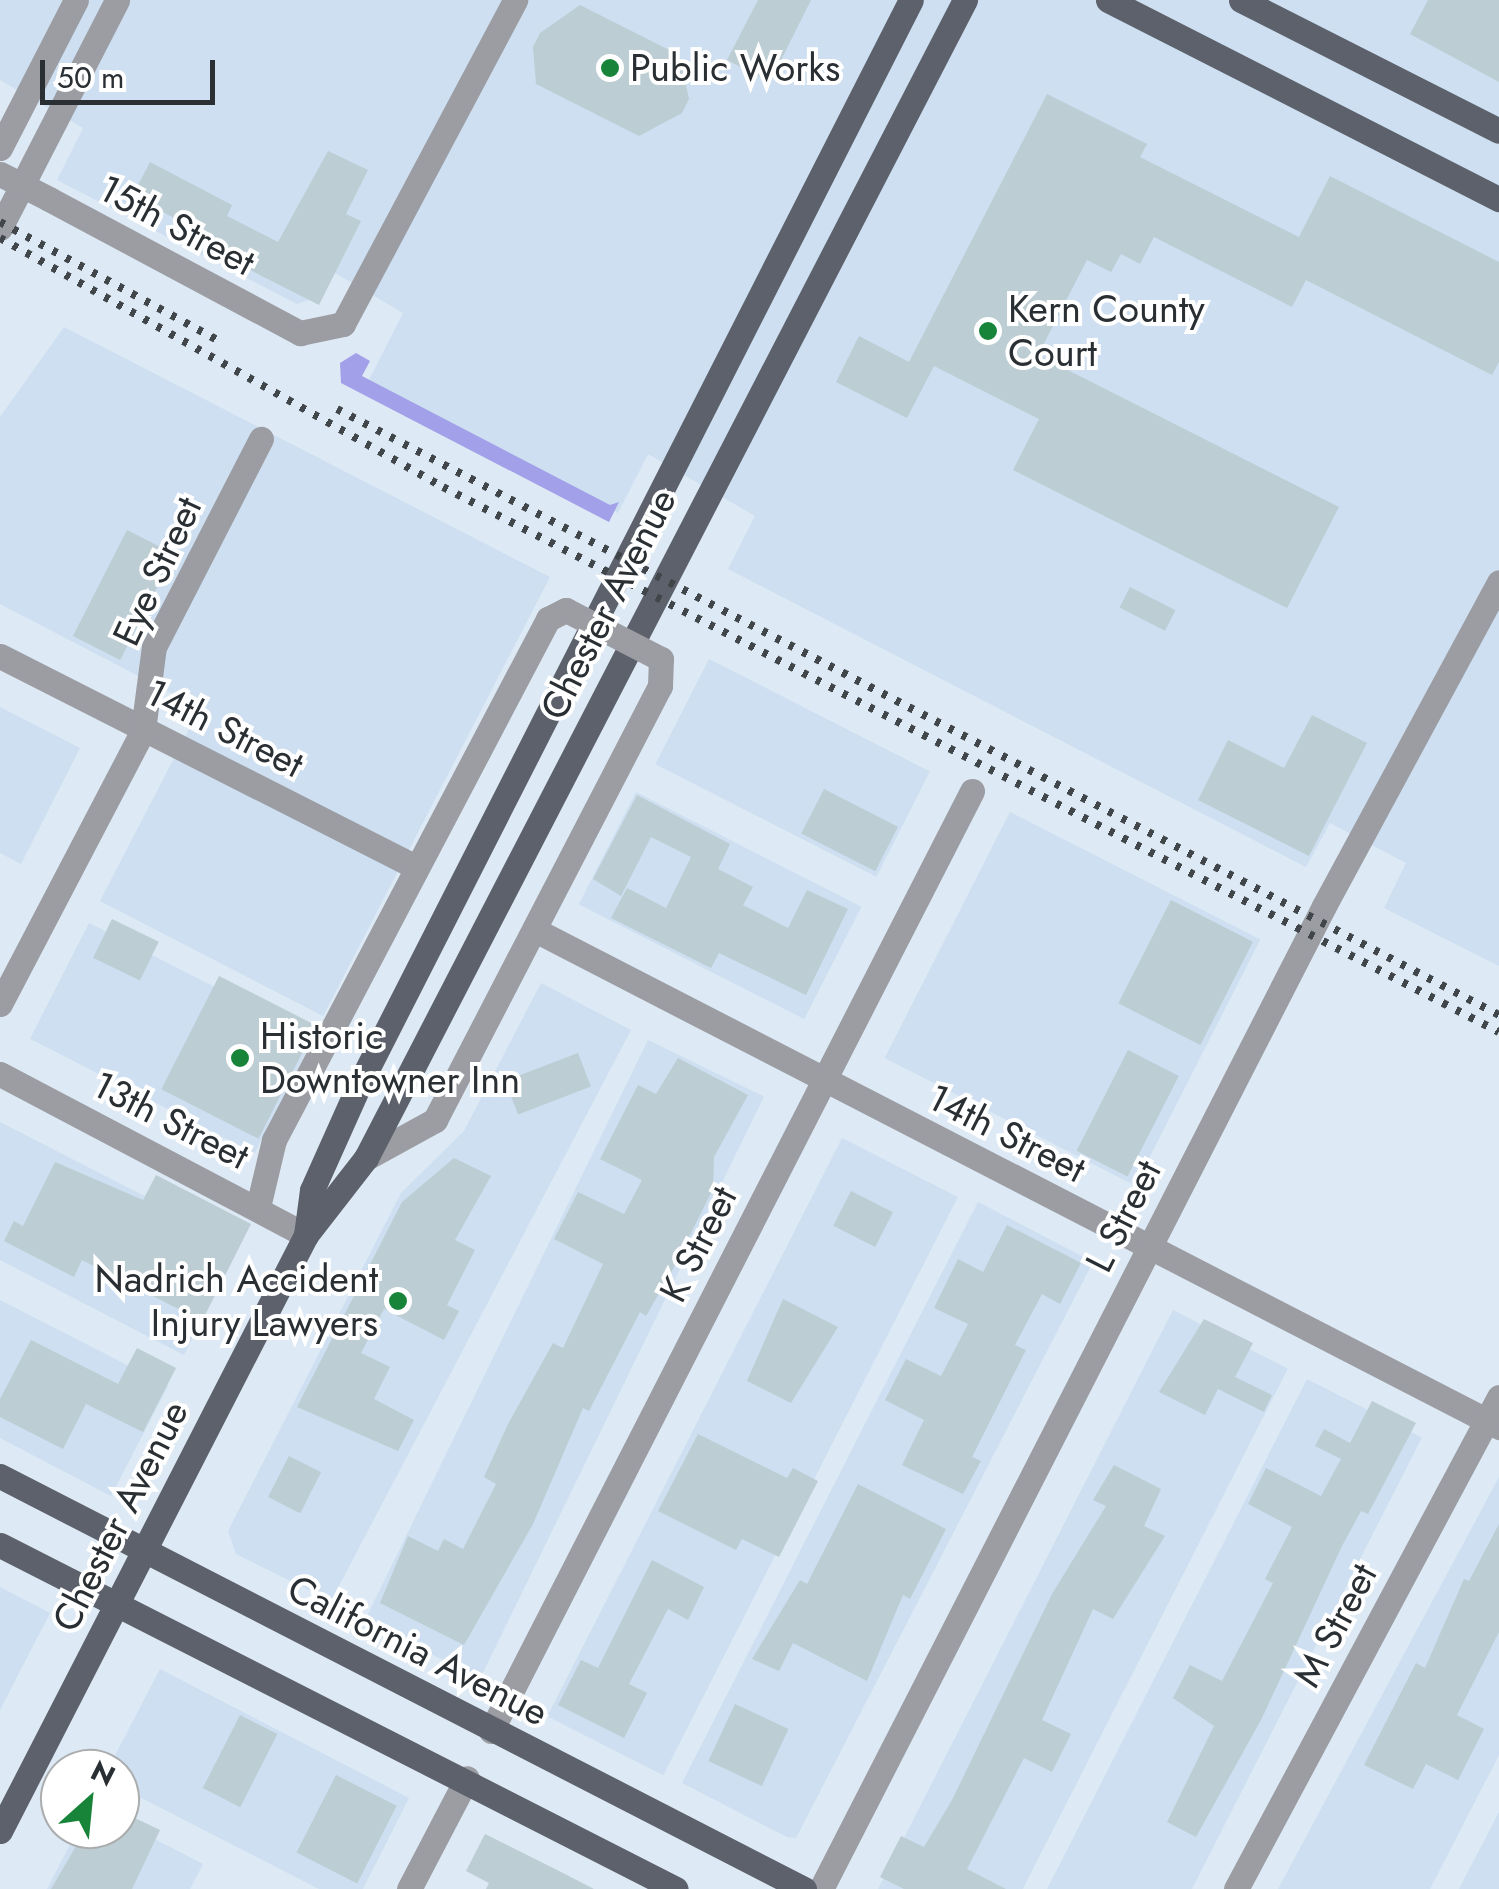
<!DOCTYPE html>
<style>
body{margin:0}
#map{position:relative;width:1499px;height:1889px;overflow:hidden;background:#dde9f4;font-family:Jost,sans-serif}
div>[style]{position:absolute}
.built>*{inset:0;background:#cddff0;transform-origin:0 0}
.forest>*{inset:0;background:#a1a0e8}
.building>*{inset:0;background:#bdcdd4;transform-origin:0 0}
.minor>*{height:25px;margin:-12.5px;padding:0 12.5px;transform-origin:12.5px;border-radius:12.5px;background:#9b9da3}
.major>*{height:25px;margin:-12.5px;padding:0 12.5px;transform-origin:12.5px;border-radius:12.5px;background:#5c616b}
.rail>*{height:8px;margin-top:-4px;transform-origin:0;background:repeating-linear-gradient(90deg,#40464a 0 5px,transparent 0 15px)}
.minor-bridge>*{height:25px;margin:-12.5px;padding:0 12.5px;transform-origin:12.5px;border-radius:12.5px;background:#9b9da3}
.dots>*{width:28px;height:28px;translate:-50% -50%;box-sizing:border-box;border:5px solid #fff;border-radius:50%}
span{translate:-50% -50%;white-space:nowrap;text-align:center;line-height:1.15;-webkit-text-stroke:8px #fff;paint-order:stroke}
.poi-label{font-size:38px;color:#2a2f33}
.left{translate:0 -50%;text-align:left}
.right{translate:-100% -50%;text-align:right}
.street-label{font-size:38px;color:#2a2f33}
.north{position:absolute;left:40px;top:1749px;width:100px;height:100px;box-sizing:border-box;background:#fff;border:2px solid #aaacad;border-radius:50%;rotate:27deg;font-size:28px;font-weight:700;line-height:40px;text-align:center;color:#2a2f33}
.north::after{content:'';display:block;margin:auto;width:35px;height:45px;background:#18843a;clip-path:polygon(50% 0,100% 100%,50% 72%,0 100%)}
.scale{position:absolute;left:40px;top:60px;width:175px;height:45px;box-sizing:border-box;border:5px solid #2a2f33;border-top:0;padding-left:12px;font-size:30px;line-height:35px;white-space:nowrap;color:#2a2f33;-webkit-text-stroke:8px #fff;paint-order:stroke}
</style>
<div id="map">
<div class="built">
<i style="clip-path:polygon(0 0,1499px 0,1499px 966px,1384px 908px,1406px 863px,1330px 823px,1306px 867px,728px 569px,755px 516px,648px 454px,618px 513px,367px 384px,403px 313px,328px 269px,312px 299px,297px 304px,57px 180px,83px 128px,0 80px)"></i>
<i style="clip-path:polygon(64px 327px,550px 577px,323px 1016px,100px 901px,200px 708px,0 604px,0 417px)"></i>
<i style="left:709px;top:659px;width:248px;height:118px;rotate:27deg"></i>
<i style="clip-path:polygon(0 707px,80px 748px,21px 864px,0 853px)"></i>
<i style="left:636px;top:792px;width:253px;height:126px;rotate:27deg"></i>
<i style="left:1010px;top:812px;width:281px;height:276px;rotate:27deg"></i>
<i style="left:89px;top:923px;width:252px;height:130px;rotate:27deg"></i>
<i style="clip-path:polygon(541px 983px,631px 1030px,331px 1601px,236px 1554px,228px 1531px,401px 1193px,464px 1131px)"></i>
<i style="left:648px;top:1040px;width:129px;height:647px;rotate:26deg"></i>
<i style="clip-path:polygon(0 1122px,240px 1245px,184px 1355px,0 1260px)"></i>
<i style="left:842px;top:1138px;width:130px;height:649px;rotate:27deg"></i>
<i style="clip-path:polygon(978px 1202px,1093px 1262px,796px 1838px,787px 1837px,682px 1783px)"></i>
<i style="clip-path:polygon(0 1300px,168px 1386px,111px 1496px,0 1438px)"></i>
<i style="left:1173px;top:1310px;width:129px;height:650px;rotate:27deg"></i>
<i style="left:1307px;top:1379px;width:129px;height:574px;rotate:27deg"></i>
<i style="clip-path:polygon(1499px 1477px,1499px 1755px,1430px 1889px,1278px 1889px)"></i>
<i style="clip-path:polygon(0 1587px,50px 1613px,0 1710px)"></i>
<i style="clip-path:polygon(160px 1669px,409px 1798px,363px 1889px,319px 1889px,120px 1787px,120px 1769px,108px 1769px)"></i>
<i style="clip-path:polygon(1499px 1812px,1499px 1889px,1459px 1889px)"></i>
<i style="clip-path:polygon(120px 1821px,203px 1864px,190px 1889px,47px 1889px,78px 1829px,120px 1829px)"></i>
</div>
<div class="forest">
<i style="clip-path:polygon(356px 353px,370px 361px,362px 376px,610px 505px,619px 502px,609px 522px,341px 383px,340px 363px)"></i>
</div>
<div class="building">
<i style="clip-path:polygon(758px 0,811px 0,770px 82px,727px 60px)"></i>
<i style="clip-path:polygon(1428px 0,1499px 0,1499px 82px,1410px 34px)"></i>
<i style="clip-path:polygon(580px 5px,679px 55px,689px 99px,682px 113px,639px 136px,536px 84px,533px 47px,540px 33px)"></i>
<i style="clip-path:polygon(1047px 94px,1147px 144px,1140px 157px,1299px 237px,1330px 176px,1499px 262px,1499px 362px,1492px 375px,1306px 280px,1292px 307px,1154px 237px,1140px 264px,1121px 254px,1111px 272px,1087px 260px,1038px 355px,1339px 507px,1287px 608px,1013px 470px,1039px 419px,934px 366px,907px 418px,836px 382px,859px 336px,909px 362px)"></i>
<i style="clip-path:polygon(328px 151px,368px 170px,346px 214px,361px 221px,319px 305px,193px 241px,199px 230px,132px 197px,150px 162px,232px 205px,227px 216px,278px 242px)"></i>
<i style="left:127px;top:530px;width:53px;height:119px;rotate:27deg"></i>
<i style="left:1130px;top:587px;width:51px;height:23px;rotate:27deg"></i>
<i style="clip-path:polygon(1312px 715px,1367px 743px,1309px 856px,1198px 800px,1228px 740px,1284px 768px)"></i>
<i style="left:824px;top:789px;width:83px;height:50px;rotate:27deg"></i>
<i style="clip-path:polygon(637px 795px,730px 844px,718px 869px,753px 887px,743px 905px,788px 928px,807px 890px,848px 909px,806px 995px,719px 953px,711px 968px,611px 918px,627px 888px,666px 908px,691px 857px,651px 837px,621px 896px,593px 879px)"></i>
<i style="left:1171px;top:900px;width:92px;height:116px;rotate:27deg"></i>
<i style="left:112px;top:919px;width:52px;height:43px;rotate:26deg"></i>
<i style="left:219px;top:976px;width:109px;height:127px;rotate:27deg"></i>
<i style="left:1128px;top:1050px;width:57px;height:113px;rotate:27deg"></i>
<i style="left:578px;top:1053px;width:36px;height:78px;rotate:69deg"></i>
<i style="clip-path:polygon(678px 1058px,748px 1095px,714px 1157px,713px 1189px,673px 1269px,646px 1316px,640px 1312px,589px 1411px,583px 1408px,533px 1524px,464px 1645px,380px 1603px,408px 1536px,438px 1551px,444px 1539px,463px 1549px,496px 1484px,484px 1477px,508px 1424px,553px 1343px,563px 1348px,603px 1264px,554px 1239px,578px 1192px,624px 1214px,642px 1180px,600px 1159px,638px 1085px,656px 1094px)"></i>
<i style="clip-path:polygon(454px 1158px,491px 1176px,455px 1240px,475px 1250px,447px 1305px,459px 1311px,444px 1340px,384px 1309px,361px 1353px,390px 1367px,374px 1399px,414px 1420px,398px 1451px,297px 1407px,402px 1202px)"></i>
<i style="clip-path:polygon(55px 1162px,143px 1200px,156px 1175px,251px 1224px,202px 1321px,82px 1260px,74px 1277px,4px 1241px,14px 1221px,23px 1226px)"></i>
<i style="left:851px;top:1191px;width:47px;height:39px;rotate:27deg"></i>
<i style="clip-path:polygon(1007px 1225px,1081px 1263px,1060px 1304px,1042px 1294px,1015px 1345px,1026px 1350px,972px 1457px,981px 1461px,963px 1494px,902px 1465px,924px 1420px,885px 1400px,906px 1359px,941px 1376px,968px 1324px,934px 1308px,958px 1259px,983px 1272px)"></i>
<i style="clip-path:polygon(783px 1299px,838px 1327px,791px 1403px,747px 1381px)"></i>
<i style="clip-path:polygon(1204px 1319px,1253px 1343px,1235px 1377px,1272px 1395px,1264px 1412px,1218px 1389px,1205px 1415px,1159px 1392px)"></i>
<i style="clip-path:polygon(31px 1340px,118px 1384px,137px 1348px,176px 1368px,143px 1432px,86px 1404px,63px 1449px,0 1417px,0 1399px)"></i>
<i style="clip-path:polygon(1372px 1401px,1416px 1423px,1368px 1514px,1361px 1511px,1342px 1546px,1262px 1718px,1196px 1837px,1167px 1822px,1214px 1726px,1173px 1698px,1190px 1665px,1222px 1681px,1273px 1583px,1265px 1579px,1292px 1527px,1248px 1504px,1266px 1468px,1321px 1496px,1341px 1459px,1315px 1446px,1324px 1429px,1350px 1443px)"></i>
<i style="clip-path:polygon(698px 1434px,787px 1478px,793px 1468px,818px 1481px,779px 1557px,742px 1539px,736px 1550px,658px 1511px)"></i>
<i style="left:289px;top:1456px;width:36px;height:46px;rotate:27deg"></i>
<i style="clip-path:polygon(1114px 1465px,1161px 1489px,1144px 1526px,1165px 1536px,1113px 1619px,1093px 1609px,1042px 1720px,1071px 1734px,1052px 1772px,1024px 1758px,967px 1869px,1006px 1889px,904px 1889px,880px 1877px,901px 1836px,924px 1847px,952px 1800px,1052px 1594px,1106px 1506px,1093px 1500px)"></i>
<i style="clip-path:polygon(858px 1484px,946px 1529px,910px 1599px,903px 1595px,867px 1681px,793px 1643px,779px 1671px,752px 1659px,800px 1580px,807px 1584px)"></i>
<i style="clip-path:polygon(1499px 1524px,1499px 1632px,1457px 1715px,1484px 1729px,1458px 1780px,1426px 1764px,1413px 1789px,1364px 1765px,1416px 1663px,1425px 1668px,1464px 1579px,1469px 1581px)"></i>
<i style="clip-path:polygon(652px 1560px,704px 1587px,688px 1620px,668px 1609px,629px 1684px,647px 1693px,624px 1738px,558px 1705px,581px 1660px,598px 1668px)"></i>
<i style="left:735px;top:1704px;width:59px;height:63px;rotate:25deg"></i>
<i style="left:240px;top:1715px;width:42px;height:82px;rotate:27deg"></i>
<i style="left:336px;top:1775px;width:68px;height:87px;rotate:27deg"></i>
<i style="clip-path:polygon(120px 1811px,160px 1830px,132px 1889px,51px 1889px,86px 1829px,120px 1829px)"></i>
<i style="clip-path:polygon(485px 1834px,559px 1871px,594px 1889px,486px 1889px,489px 1883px,466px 1871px)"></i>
</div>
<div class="minor">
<i style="left:0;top:148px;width:166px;rotate:-62.8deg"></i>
<i style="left:49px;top:199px;width:285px;rotate:28.1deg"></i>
<i style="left:300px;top:333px;width:44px;rotate:-11.8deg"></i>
<i style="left:343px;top:324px;width:367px;rotate:-62deg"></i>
<i style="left:0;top:228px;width:256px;rotate:-62.8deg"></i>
<i style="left:0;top:656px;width:466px;rotate:26.9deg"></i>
<i style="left:535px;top:930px;width:1085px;rotate:27.27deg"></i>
<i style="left:0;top:1004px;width:309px;rotate:-62.4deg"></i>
<i style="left:143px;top:730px;width:84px;rotate:-82.5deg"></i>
<i style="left:154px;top:647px;width:234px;rotate:-62.8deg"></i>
<i style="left:0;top:1074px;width:346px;rotate:27.8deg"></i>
<i style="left:366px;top:1158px;width:79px;rotate:-28.8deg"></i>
<i style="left:435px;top:1120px;width:489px;rotate:-62.6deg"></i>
<i style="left:660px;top:686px;width:27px;rotate:-88deg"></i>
<i style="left:258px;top:1207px;width:69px;rotate:-76.6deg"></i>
<i style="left:274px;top:1140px;width:589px;rotate:-62.26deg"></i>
<i style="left:548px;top:619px;width:20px;rotate:-27deg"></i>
<i style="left:491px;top:1731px;width:1056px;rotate:-62.9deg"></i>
<i style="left:409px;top:1889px;width:125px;rotate:-62.4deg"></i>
<i style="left:821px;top:1889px;width:1104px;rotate:-62.9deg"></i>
<i style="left:1324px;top:906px;width:368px;rotate:-61.6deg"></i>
<i style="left:1236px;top:1889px;width:558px;rotate:-61.87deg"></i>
</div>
<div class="major">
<i style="left:1108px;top:0;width:439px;rotate:27deg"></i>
<i style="left:1241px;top:0;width:289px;rotate:26.9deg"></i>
<i style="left:306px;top:1235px;width:45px;rotate:-82.4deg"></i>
<i style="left:312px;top:1190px;width:115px;rotate:-65.9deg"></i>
<i style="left:359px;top:1085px;width:1217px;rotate:-63.04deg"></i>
<i style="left:0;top:1476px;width:904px;rotate:27.19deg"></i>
<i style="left:0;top:1545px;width:758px;rotate:26.97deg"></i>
<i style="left:0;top:1831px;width:670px;rotate:-62.82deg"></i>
<i style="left:306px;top:1235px;width:98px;rotate:-52.1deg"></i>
<i style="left:366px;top:1158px;width:1304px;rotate:-62.65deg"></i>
</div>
<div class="rail">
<i style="left:0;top:222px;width:251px;rotate:28.5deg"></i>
<i style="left:0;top:238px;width:508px;rotate:29.34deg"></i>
<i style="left:443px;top:487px;width:1188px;rotate:27.3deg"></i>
<i style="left:337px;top:409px;width:1311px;rotate:27.54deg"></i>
</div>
<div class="minor-bridge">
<i style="left:0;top:174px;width:55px;rotate:27deg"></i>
<i style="left:566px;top:610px;width:107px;rotate:27.3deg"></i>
</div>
<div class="dots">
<i style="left:610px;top:68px;background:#18843a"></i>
<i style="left:988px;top:331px;background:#18843a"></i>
<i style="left:240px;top:1058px;background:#18843a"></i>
<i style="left:398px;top:1301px;background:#18843a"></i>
</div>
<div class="poi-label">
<span class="left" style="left:630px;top:68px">Public Works</span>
<span class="left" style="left:1008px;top:331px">Kern County<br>Court</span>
<span class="left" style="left:260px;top:1058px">Historic<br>Downtowner Inn</span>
<span class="right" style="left:378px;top:1301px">Nadrich Accident<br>Injury Lawyers</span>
</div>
<div class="street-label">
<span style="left:177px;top:225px;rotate:28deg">15th Street</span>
<span style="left:157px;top:571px;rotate:-65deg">Eye Street</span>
<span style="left:608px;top:604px;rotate:-63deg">Chester Avenue</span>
<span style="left:225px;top:728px;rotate:27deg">14th Street</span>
<span style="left:171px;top:1120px;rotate:27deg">13th Street</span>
<span style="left:1007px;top:1133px;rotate:27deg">14th Street</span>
<span style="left:1123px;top:1216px;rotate:-63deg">L Street</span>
<span style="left:698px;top:1244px;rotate:-63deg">K Street</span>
<span style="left:120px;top:1516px;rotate:-63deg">Chester Avenue</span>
<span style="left:1335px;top:1625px;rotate:-62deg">M Street</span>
<span style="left:418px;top:1650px;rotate:27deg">California Avenue</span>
</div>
<div class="north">N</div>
<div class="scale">50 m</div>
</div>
